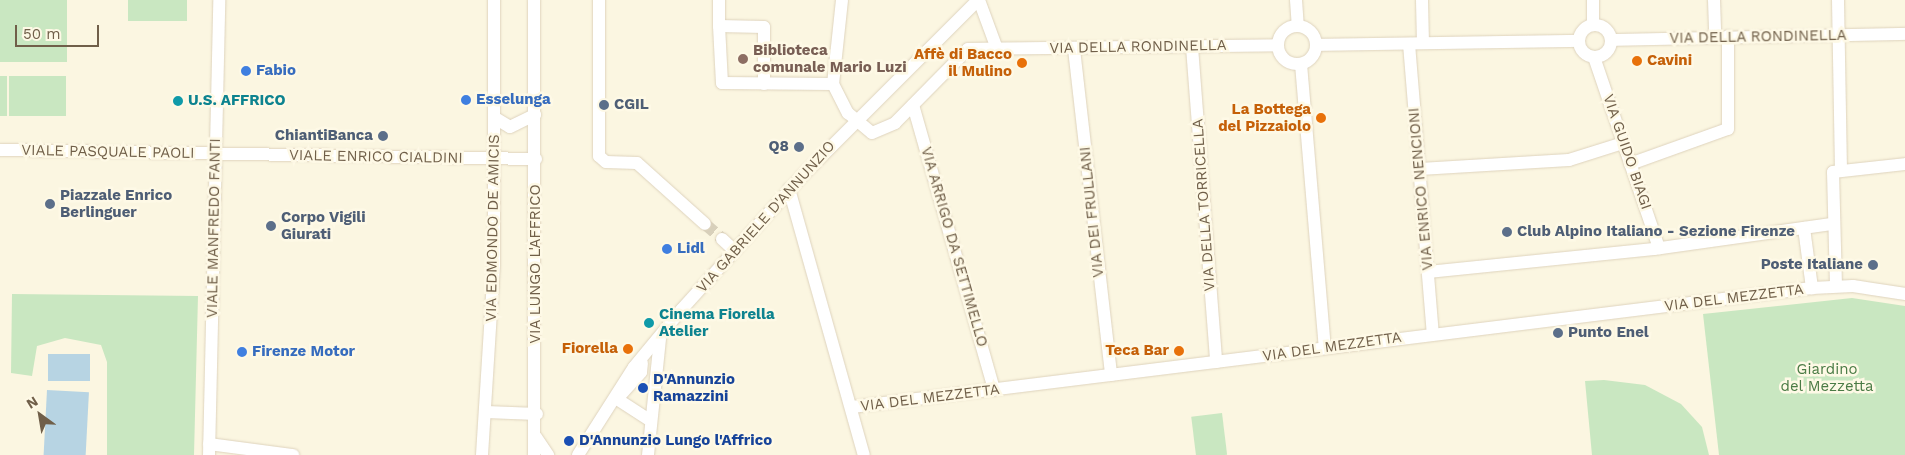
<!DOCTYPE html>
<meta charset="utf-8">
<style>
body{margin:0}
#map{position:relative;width:1905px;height:455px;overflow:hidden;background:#fbf6e1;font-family:"Work Sans",sans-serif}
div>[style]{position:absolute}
.green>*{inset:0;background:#c9e7c1;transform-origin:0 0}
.water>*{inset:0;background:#b7d4e3;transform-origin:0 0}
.minor-tunnel>*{height:12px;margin-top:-6px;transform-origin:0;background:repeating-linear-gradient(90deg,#d8d0bb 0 12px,transparent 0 18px)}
.roads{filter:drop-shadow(0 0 1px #ded3bd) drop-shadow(0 0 1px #ded3bd)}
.minor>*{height:12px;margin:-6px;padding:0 6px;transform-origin:6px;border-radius:6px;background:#fff}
.minor>.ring{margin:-6px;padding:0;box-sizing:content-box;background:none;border:12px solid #fff;border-radius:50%}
.dots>*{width:14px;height:14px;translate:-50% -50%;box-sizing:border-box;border:2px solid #fef9e6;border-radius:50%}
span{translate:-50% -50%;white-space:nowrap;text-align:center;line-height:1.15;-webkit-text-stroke:5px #fef9e6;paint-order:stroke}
.street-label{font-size:15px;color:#705f49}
.education-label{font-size:15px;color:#785e54;font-weight:700}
.left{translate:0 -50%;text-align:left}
.food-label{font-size:15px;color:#c56008;font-weight:700}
.right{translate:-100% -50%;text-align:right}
.shop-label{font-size:15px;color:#366cbe;font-weight:700}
.culture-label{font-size:15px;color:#0d838f;font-weight:700}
.service-label{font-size:15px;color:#4e5e75;font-weight:700}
.park-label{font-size:15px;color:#4a7b45}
.transit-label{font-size:15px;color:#164399;font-weight:700}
.north{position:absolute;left:15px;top:390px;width:50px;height:50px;-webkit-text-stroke:4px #fef9e6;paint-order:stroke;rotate:328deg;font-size:14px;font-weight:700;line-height:20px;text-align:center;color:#705f49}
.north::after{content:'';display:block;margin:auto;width:18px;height:22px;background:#705f49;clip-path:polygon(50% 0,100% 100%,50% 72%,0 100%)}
.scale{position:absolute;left:15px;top:25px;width:84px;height:22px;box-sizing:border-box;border:2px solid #705f49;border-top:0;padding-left:6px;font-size:15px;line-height:18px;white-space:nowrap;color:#705f49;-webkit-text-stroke:4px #fef9e6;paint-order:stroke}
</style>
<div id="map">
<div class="green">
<i style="left:0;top:0;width:67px;height:62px"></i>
<i style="left:128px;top:0;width:59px;height:21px"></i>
<i style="left:0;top:76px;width:7px;height:40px"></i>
<i style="left:9px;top:76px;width:57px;height:40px"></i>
<i style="clip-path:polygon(12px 294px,198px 296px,194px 455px,107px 455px,107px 362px,101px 345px,65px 338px,37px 346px,32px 376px,11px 373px)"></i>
<i style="clip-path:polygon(1852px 298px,1905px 306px,1905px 455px,1719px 455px,1703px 314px)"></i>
<i style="clip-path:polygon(1604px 380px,1645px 385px,1681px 404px,1702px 427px,1709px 455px,1592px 455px,1585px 381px)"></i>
<i style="left:1222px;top:413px;width:42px;height:31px;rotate:83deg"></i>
</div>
<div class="water">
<i style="left:48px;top:354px;width:42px;height:27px"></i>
<i style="left:47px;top:390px;width:42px;height:65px;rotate:3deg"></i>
</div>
<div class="minor-tunnel">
<i style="left:705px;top:224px;width:23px;rotate:41deg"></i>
</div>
<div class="roads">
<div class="minor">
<i style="left:599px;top:0;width:156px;rotate:90deg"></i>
<i style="left:599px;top:156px;width:9px;rotate:41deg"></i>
<i style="left:606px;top:162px;width:31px;rotate:2deg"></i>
<i style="left:637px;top:163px;width:91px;rotate:41.9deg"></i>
<i style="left:719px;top:0;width:26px;rotate:90deg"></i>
<i style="left:719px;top:26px;width:45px;rotate:1.3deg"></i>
<i style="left:764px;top:27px;width:57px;rotate:90deg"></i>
<i style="left:842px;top:0;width:84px;rotate:96.1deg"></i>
<i style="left:833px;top:84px;width:33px;rotate:63deg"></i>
<i style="left:848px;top:113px;width:31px;rotate:40deg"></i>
<i style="left:872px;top:133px;width:25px;rotate:-23deg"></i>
<i style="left:895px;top:123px;width:104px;rotate:-45.4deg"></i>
<i style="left:968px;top:49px;width:310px;rotate:-0.7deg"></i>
<i style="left:979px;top:0;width:52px;rotate:69.8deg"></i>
<i style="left:1296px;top:0;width:26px;rotate:86deg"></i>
<i style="left:1422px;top:0;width:43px;rotate:88.7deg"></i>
<i style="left:1593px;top:0;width:25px;rotate:90deg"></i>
<i style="left:1714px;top:0;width:36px;rotate:88deg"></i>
<i style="left:1838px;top:0;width:168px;rotate:89deg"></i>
<i class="ring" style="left:1579px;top:25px;width:20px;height:20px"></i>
<i style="left:719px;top:26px;width:57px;rotate:87deg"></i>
<i style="left:722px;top:83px;width:111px;rotate:0.5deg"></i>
<i class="ring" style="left:1278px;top:26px;width:26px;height:26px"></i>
<i style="left:1611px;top:40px;width:294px;rotate:-1.2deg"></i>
<i style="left:1409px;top:44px;width:291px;rotate:85.3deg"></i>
<i style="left:1316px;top:45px;width:263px;rotate:-0.9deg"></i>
<i style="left:1192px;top:47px;width:316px;rotate:85.6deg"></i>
<i style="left:1074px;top:49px;width:328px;rotate:83.5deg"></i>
<i style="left:1594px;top:57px;width:202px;rotate:71.2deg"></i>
<i style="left:1301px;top:64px;width:284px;rotate:85.2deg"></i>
<i style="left:913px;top:105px;width:296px;rotate:74.1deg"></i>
<i style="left:495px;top:118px;width:17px;rotate:31deg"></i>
<i style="left:510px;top:127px;width:28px;rotate:-26deg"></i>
<i style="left:0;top:150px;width:536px;rotate:0.96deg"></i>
<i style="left:1630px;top:164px;width:104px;rotate:-19.7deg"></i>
<i style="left:1728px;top:129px;width:93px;rotate:-90deg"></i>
<i style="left:1420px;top:169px;width:149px;rotate:-3.5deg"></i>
<i style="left:1569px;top:160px;width:57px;rotate:-17.5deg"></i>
<i style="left:789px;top:189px;width:276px;rotate:74.3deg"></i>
<i style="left:1804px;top:228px;width:61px;rotate:82.4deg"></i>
<i style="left:722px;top:239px;width:16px;rotate:43deg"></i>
<i style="left:1428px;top:272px;width:227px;rotate:-5.8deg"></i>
<i style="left:1654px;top:249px;width:181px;rotate:-8deg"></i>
<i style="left:1836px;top:286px;width:114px;rotate:-91.5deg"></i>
<i style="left:1833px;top:172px;width:72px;rotate:-6.3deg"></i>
<i style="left:617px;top:399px;width:36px;rotate:-48deg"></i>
<i style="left:641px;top:372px;width:9px;rotate:-84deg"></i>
<i style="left:617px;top:399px;width:40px;rotate:32.9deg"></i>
<i style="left:852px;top:407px;width:967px;rotate:-7.07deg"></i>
<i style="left:1812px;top:288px;width:41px;rotate:-2.8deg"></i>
<i style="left:1853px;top:286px;width:53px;rotate:8.7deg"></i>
<i style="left:486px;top:412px;width:51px;rotate:2.2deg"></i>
<i style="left:536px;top:437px;width:22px;rotate:56deg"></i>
<i style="left:209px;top:444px;width:85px;rotate:7.5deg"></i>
<i style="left:209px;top:455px;width:455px;rotate:-88.7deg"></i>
<i style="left:482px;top:455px;width:190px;rotate:-86.4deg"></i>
<i style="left:494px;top:265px;width:265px;rotate:-90deg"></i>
<i style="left:534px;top:455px;width:455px;rotate:-90deg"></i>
<i style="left:578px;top:455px;width:104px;rotate:-57.5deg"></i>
<i style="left:634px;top:367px;width:75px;rotate:-50.4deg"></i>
<i style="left:682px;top:309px;width:179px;rotate:-47.9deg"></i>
<i style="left:802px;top:176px;width:249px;rotate:-45deg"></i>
<i style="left:648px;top:455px;width:117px;rotate:-84.1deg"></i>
</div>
</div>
<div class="dots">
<i style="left:743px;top:59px;background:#8d6e63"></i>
<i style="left:1637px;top:61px;background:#e8710a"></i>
<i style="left:1022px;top:63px;background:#e8710a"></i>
<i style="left:246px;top:71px;background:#3f7fe0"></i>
<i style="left:466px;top:100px;background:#3f7fe0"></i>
<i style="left:178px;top:101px;background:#0f9aa8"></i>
<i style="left:604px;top:105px;background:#5c6f8a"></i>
<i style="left:1321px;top:118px;background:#e8710a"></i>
<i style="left:383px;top:136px;background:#5c6f8a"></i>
<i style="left:799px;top:147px;background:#5c6f8a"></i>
<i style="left:50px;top:204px;background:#5c6f8a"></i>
<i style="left:271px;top:226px;background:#5c6f8a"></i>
<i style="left:1507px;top:232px;background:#5c6f8a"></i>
<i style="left:667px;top:249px;background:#3f7fe0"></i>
<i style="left:1873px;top:265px;background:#5c6f8a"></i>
<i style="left:649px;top:323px;background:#0f9aa8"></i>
<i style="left:1558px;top:333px;background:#5c6f8a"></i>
<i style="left:628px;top:349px;background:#e8710a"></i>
<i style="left:1179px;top:351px;background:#e8710a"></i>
<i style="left:242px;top:352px;background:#3f7fe0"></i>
<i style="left:643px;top:388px;background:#1a4fb4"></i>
<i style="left:569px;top:441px;background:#1a4fb4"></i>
</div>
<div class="street-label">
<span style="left:1758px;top:37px;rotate:-1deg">VIA DELLA RONDINELLA</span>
<span style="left:1138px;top:47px;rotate:-1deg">VIA DELLA RONDINELLA</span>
<span style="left:108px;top:152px;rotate:1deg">VIALE PASQUALE PAOLI</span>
<span style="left:1627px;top:152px;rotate:71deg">VIA GUIDO BIAGI</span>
<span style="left:376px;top:157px;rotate:1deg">VIALE ENRICO CIALDINI</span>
<span style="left:1421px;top:189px;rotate:-95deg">VIA ENRICO NENCIONI</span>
<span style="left:1204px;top:205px;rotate:-94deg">VIA DELLA TORRICELLA</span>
<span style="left:1092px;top:212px;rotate:-96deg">VIA DEI FRULLANI</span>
<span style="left:766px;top:217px;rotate:-48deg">VIA GABRIELE D'ANNUNZIO</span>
<span style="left:214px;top:228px;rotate:-89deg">VIALE MANFREDO FANTI</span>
<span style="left:493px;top:228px;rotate:-89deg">VIA EDMONDO DE AMICIS</span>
<span style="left:954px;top:247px;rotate:74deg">VIA ARRIGO DA SETTIMELLO</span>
<span style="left:536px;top:264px;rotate:-90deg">VIA LUNGO L'AFFRICO</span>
<span style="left:1734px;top:298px;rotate:-7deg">VIA DEL MEZZETTA</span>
<span style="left:1332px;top:347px;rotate:-8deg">VIA DEL MEZZETTA</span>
<span style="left:930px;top:398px;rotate:-7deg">VIA DEL MEZZETTA</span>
</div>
<div class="education-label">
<span class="left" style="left:753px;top:59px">Biblioteca<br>comunale Mario Luzi</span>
</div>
<div class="food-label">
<span class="right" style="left:1012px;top:63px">Affè di Bacco<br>il Mulino</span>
<span class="left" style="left:1647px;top:61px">Cavini</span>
<span class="right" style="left:1311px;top:118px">La Bottega<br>del Pizzaiolo</span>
<span class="right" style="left:618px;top:349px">Fiorella</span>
<span class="right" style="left:1169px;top:351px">Teca Bar</span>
</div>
<div class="shop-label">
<span class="left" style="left:256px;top:71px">Fabio</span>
<span class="left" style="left:476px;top:100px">Esselunga</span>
<span class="left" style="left:677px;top:249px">Lidl</span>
<span class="left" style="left:252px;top:352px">Firenze Motor</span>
</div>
<div class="culture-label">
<span class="left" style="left:188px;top:101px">U.S. AFFRICO</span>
<span class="left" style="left:659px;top:323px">Cinema Fiorella<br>Atelier</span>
</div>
<div class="service-label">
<span class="left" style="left:614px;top:105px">CGIL</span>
<span class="right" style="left:373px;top:136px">ChiantiBanca</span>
<span class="right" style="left:789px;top:147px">Q8</span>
<span class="left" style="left:60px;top:204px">Piazzale Enrico<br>Berlinguer</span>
<span class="left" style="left:281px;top:226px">Corpo Vigili<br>Giurati</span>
<span class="left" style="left:1517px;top:232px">Club Alpino Italiano - Sezione Firenze</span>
<span class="right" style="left:1863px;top:265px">Poste Italiane</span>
<span class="left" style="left:1568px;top:333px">Punto Enel</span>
</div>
<div class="park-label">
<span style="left:1827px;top:378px">Giardino<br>del Mezzetta</span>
</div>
<div class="transit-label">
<span class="left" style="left:653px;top:388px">D'Annunzio<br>Ramazzini</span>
<span class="left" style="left:579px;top:441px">D'Annunzio Lungo l'Affrico</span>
</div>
<div class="north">N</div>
<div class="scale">50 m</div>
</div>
